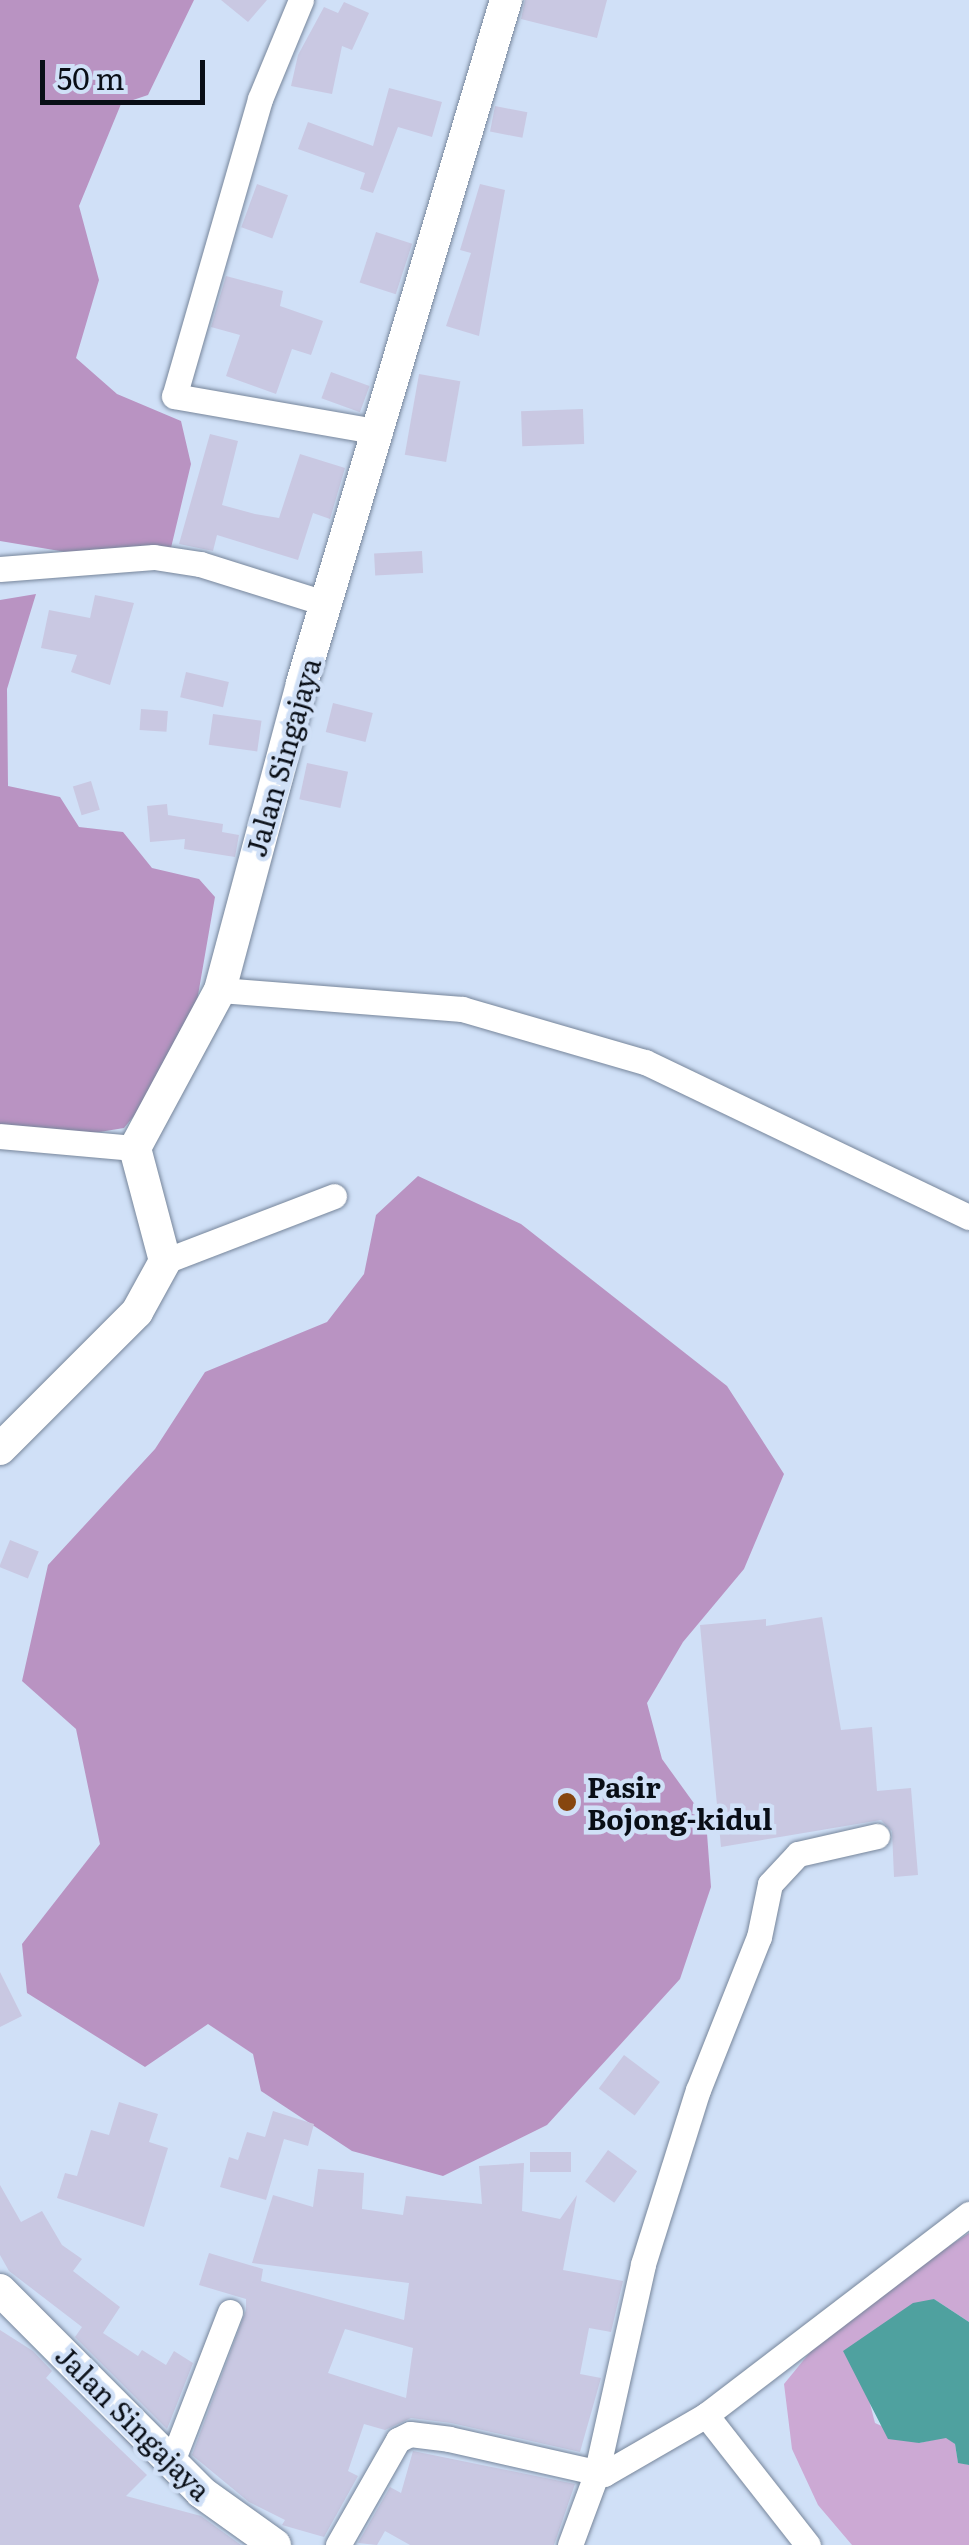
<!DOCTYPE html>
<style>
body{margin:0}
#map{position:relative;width:969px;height:2545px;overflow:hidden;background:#d0e0f7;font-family:Literata,serif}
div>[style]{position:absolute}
.green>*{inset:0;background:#cca9d4}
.forest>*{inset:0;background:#b993c2}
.water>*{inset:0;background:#4fa19f}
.building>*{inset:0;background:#c9c8e2;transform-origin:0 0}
.roads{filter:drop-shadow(0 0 2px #77869b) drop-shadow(0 0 2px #77869b)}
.minor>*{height:25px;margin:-12.5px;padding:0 12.5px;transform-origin:12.5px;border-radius:12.5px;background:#fff}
.tertiary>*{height:32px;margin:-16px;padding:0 16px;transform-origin:16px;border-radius:16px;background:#fff}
.dots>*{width:28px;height:28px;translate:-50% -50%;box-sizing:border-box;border:5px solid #d0e0f7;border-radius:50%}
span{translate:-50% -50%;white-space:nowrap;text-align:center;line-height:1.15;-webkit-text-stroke:9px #d0e0f7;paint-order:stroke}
.street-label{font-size:28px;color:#090e16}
.poi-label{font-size:28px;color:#090e16;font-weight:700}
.left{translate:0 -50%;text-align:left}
.scale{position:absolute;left:40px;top:60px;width:165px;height:45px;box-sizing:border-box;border:5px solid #090e16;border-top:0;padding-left:12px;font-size:30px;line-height:35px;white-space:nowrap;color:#090e16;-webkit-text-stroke:8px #d0e0f7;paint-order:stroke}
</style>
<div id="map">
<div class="green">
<i style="clip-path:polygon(969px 2233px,969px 2322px,934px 2299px,844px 2351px,867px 2392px,875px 2423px,919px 2443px,946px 2437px,955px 2444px,958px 2462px,969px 2465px,969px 2545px,852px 2545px,818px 2505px,792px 2449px,784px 2384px,820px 2340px,871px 2297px)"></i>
</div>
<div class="forest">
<i style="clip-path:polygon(0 0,194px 0,148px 95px,121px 104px,79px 206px,99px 280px,76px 358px,117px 394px,181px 421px,191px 464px,170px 552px,72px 553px,0 541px)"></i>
<i style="clip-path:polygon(36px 594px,7px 689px,8px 786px,60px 797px,79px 827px,123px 832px,152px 868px,199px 879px,215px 897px,197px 1001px,157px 1088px,124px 1128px,93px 1133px,0 1125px,0 600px)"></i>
<i style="clip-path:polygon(418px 1176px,521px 1224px,727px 1386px,784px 1474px,744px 1569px,683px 1642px,647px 1703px,662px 1759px,706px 1820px,711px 1887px,680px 1979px,547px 2125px,443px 2176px,352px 2151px,261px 2091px,253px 2054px,208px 2024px,145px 2067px,27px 1993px,22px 1944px,100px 1844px,76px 1729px,22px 1681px,48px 1565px,155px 1449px,205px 1372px,327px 1322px,364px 1274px,376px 1215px)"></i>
</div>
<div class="water">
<i style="clip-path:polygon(934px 2299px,969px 2322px,969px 2465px,958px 2463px,955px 2444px,946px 2438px,919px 2443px,888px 2439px,843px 2351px,913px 2303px)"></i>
</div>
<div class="building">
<i style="clip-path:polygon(221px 0,267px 0,248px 22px)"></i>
<i style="clip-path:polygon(525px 0,607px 0,597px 38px,521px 19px)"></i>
<i style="clip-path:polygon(344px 2px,369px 13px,352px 50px,342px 46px,332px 94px,291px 86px,298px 55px,324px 7px,338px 13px)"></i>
<i style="clip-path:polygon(389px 88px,442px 102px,432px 137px,398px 127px,373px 193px,360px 189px,365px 173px,298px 149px,308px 122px,373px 146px)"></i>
<i style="left:495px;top:106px;width:33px;height:26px;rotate:11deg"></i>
<i style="left:257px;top:184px;width:33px;height:46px;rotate:20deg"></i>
<i style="clip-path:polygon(480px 184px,505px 190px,479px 336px,446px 326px,471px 253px,460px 250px)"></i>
<i style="left:376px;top:232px;width:38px;height:53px;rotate:18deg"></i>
<i style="clip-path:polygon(226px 276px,283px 291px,280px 306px,323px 321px,311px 355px,292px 349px,276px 394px,226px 376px,240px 335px,211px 327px)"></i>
<i style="left:331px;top:372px;width:41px;height:28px;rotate:20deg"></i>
<i style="left:419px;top:374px;width:42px;height:82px;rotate:10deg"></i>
<i style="left:583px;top:409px;width:35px;height:62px;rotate:88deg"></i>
<i style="clip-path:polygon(210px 434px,238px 441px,222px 505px,255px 514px,279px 518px,300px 454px,345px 468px,330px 519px,313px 513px,298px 560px,217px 535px,213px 551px,179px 544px)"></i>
<i style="left:422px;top:551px;width:22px;height:48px;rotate:87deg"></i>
<i style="clip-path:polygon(95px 595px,134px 603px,110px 685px,71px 672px,77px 655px,41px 648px,49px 610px,90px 618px)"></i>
<i style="left:186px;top:672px;width:44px;height:26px;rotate:13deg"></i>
<i style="left:333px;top:703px;width:41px;height:30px;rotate:14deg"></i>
<i style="left:141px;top:709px;width:27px;height:21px;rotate:4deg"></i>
<i style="left:213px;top:714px;width:49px;height:31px;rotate:8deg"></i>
<i style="left:307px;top:763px;width:42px;height:37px;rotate:12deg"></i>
<i style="left:91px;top:781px;width:30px;height:19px;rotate:73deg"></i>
<i style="clip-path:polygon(167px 804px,168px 815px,223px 824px,222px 832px,239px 835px,235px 857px,184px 849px,185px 839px,150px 842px,147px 806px)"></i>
<i style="left:10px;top:1540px;width:31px;height:29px;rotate:22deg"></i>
<i style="clip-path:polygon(822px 1617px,841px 1730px,872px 1727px,877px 1791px,911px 1788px,918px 1875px,894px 1877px,892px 1831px,881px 1820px,721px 1847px,700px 1625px,766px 1619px,766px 1626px)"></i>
<i style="clip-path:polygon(0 1972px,22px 2016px,0 2027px)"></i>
<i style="left:624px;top:2055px;width:45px;height:42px;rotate:37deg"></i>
<i style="clip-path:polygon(119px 2102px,158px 2114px,149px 2142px,168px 2148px,144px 2227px,57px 2198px,65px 2173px,77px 2176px,91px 2130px,109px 2135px)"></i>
<i style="clip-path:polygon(273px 2111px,314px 2124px,308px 2146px,284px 2139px,266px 2200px,220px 2187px,229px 2157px,238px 2160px,247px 2132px,265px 2137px)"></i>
<i style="left:608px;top:2150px;width:36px;height:39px;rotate:36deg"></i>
<i style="left:530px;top:2152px;width:41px;height:20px"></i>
<i style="clip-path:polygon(evenodd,524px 2163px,522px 2211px,560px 2219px,577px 2195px,563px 2270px,623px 2281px,611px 2332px,589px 2328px,580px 2374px,601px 2378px,580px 2452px,451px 2423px,411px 2418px,385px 2430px,364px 2424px,348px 2471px,358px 2476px,324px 2537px,282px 2525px,285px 2520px,249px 2502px,192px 2455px,246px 2310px,246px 2299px,199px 2285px,209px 2253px,263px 2269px,261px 2281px,404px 2320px,409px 2283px,252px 2263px,273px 2195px,313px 2207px,318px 2169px,364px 2173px,362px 2209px,403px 2215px,406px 2196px,482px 2204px,479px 2166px,524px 2163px,345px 2329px,413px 2348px,406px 2398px,328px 2373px,345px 2329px)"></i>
<i style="clip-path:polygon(0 2185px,21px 2222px,42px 2211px,62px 2245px,82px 2259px,73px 2271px,120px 2307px,103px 2333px,138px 2356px,142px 2350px,166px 2365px,174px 2351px,193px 2363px,167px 2429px,75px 2337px,82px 2327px,9px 2271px,0 2255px)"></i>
<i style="clip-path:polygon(0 2330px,33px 2351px,52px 2371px,46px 2378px,147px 2475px,126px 2496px,201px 2516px,241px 2545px,0 2545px)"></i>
<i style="clip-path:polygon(413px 2451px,575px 2484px,554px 2545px,410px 2545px,385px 2531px,377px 2545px,358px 2543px,390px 2487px,401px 2493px)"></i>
</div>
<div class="roads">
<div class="minor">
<i style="left:301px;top:0;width:107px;rotate:112.5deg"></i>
<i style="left:260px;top:99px;width:309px;rotate:106.1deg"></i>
<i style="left:174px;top:396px;width:209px;rotate:9.9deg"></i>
<i style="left:0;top:569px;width:154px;rotate:-4.5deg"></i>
<i style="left:154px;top:557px;width:47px;rotate:8.7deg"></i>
<i style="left:200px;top:564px;width:134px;rotate:17.4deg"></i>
<i style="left:220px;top:990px;width:243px;rotate:4.5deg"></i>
<i style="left:462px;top:1009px;width:191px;rotate:16.2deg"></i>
<i style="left:645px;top:1062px;width:359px;rotate:25.6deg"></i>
<i style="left:0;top:1136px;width:136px;rotate:5.1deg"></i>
<i style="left:165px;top:1261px;width:181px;rotate:-21deg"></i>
<i style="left:706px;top:2415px;width:165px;rotate:51.9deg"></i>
<i style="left:171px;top:2464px;width:163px;rotate:-68.8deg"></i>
<i style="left:338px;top:2545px;width:121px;rotate:-60.3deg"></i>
<i style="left:398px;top:2440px;width:13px;rotate:-27deg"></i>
<i style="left:410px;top:2434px;width:39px;rotate:7deg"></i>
<i style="left:449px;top:2439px;width:159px;rotate:12.7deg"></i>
<i style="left:604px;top:2474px;width:118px;rotate:-30deg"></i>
<i style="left:706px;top:2415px;width:331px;rotate:-37.4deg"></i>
<i style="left:570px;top:2545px;width:75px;rotate:-69.6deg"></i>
<i style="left:596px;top:2475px;width:216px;rotate:-77.4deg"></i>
<i style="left:643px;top:2264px;width:182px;rotate:-72.5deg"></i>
<i style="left:698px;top:2090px;width:165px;rotate:-68.3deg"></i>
<i style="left:759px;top:1937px;width:54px;rotate:-78.3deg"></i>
<i style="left:770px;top:1884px;width:41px;rotate:-47deg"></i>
<i style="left:798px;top:1854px;width:81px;rotate:-12.8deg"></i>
</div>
<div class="tertiary">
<i style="left:0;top:1449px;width:194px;rotate:-45deg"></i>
<i style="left:137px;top:1312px;width:58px;rotate:-61.2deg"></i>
<i style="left:165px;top:1261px;width:117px;rotate:-104.9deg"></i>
<i style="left:135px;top:1148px;width:179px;rotate:-61.7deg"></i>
<i style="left:220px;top:990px;width:318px;rotate:-75deg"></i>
<i style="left:302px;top:683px;width:713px;rotate:-73.37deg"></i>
<i style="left:0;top:2290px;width:285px;rotate:45.1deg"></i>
<i style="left:201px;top:2492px;width:91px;rotate:35.6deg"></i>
</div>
</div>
<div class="dots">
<i style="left:567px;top:1802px;background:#86460f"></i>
</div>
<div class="street-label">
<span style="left:282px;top:757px;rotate:-74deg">Jalan Singajaya</span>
<span style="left:134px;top:2422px;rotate:45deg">Jalan Singajaya</span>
</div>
<div class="poi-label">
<span class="left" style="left:587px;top:1802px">Pasir<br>Bojong-kidul</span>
</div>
<div class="scale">50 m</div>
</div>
